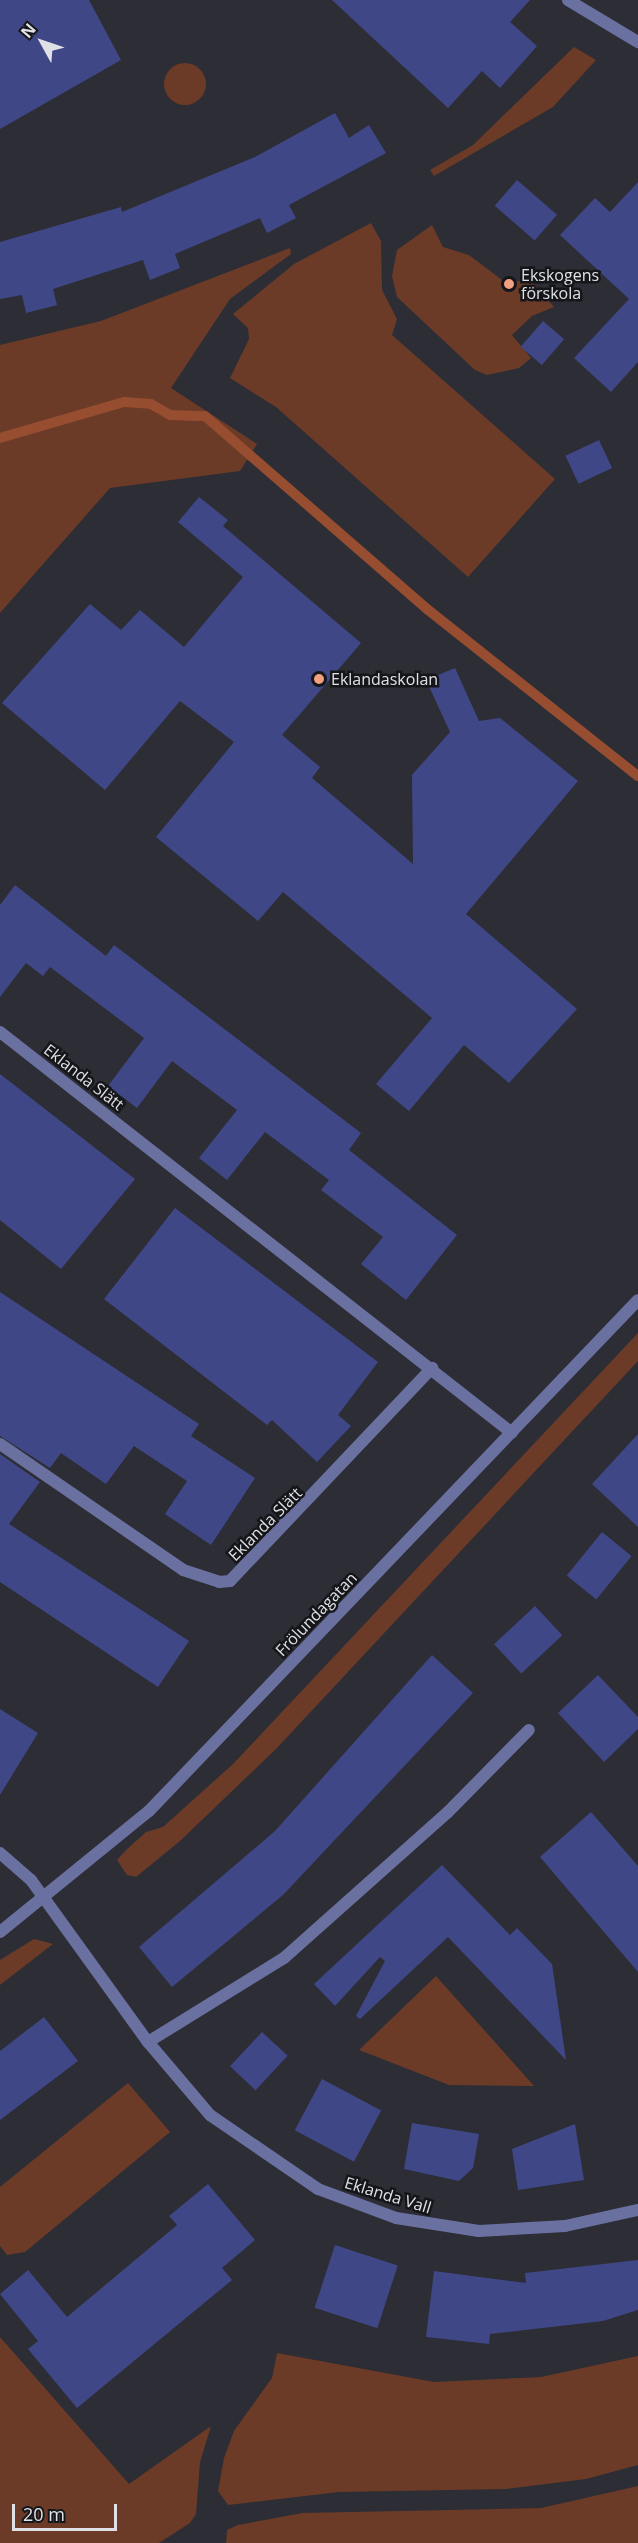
<!DOCTYPE html>
<meta charset="utf-8">
<style>
body{margin:0}
#map{position:relative;width:638px;height:2543px;overflow:hidden;background:#2c2d35;font-family:"Open Sans",sans-serif}
div>[style]{position:absolute}
.green>*{inset:0;background:#6b3b28}
.round{border-radius:50%}
.stream>*{height:10px;margin:-5px;padding:0 5px;transform-origin:5px;border-radius:5px;background:#964d30}
.building>*{inset:0;background:#404787;transform-origin:0 0}
.street>*{height:12px;margin:-6px;padding:0 6px;transform-origin:6px;border-radius:6px;background:#6a71a1}
.dots>*{width:16px;height:16px;translate:-50% -50%;box-sizing:border-box;border:3px solid #151619;border-radius:50%}
span{translate:-50% -50%;white-space:nowrap;text-align:center;line-height:1.15;-webkit-text-stroke:5px #151619;paint-order:stroke}
.poi-label{font-size:16px;color:#e0e1e6}
.left{translate:0 -50%;text-align:left}
.street-label{font-size:16px;color:#e0e1e6}
.north{position:absolute;left:12px;top:12px;width:60px;height:60px;-webkit-text-stroke:4px #151619;paint-order:stroke;rotate:310deg;font-size:16px;font-weight:700;line-height:24px;text-align:center;color:#e0e1e6}
.north::after{content:'';display:block;margin:auto;width:21px;height:27px;background:#e0e1e6;clip-path:polygon(50% 0,100% 100%,50% 72%,0 100%)}
.scale{position:absolute;left:12px;top:2504px;width:105px;height:27px;box-sizing:border-box;border:3px solid #e0e1e6;border-top:0;padding-left:8px;font-size:18px;line-height:21px;white-space:nowrap;color:#e0e1e6;-webkit-text-stroke:4px #151619;paint-order:stroke}
</style>
<div id="map">
<div class="green">
<i style="clip-path:polygon(574px 47px,596px 60px,553px 107px,434px 176px,430px 170px,473px 145px)"></i>
<i class="round" style="left:164px;top:63px;width:42px;height:42px"></i>
<i style="clip-path:polygon(371px 223px,381px 241px,382px 290px,397px 319px,392px 335px,555px 479px,468px 577px,276px 407px,230px 378px,249px 339px,248px 328px,233px 314px,294px 264px)"></i>
<i style="clip-path:polygon(432px 225px,443px 247px,469px 255px,502px 280px,532px 282px,554px 307px,532px 316px,512px 335px,531px 358px,519px 368px,487px 375px,475px 370px,397px 297px,392px 276px,397px 250px)"></i>
<i style="clip-path:polygon(290px 248px,291px 254px,230px 299px,171px 388px,257px 444px,240px 471px,110px 488px,0 613px,0 345px,101px 321px)"></i>
<i style="clip-path:polygon(638px 1333px,638px 1361px,276px 1749px,180px 1841px,136px 1877px,127px 1875px,117px 1860px,126px 1850px,146px 1832px,163px 1827px,233px 1764px)"></i>
<i style="clip-path:polygon(34px 1939px,53px 1944px,0 1985px,0 1960px)"></i>
<i style="clip-path:polygon(436px 1976px,534px 2086px,449px 2085px,359px 2050px)"></i>
<i style="clip-path:polygon(128px 2083px,170px 2132px,25px 2252px,7px 2255px,0 2246px,0 2187px)"></i>
<i style="clip-path:polygon(0 2337px,129px 2484px,211px 2426px,200px 2462px,196px 2514px,190px 2523px,159px 2543px,0 2543px)"></i>
<i style="clip-path:polygon(277px 2353px,434px 2382px,541px 2377px,638px 2356px,638px 2465px,586px 2479px,506px 2489px,339px 2492px,228px 2505px,218px 2491px,224px 2458px,234px 2431px,272px 2378px)"></i>
<i style="clip-path:polygon(638px 2486px,638px 2543px,226px 2543px,227px 2530px,238px 2525px,302px 2513px,541px 2508px)"></i>
</div>
<div class="stream">
<i style="left:0;top:438px;width:129px;rotate:-16.2deg"></i>
<i style="left:124px;top:402px;width:27px;rotate:4deg"></i>
<i style="left:151px;top:404px;width:22px;rotate:30deg"></i>
<i style="left:170px;top:415px;width:35px;rotate:2deg"></i>
<i style="left:205px;top:416px;width:294px;rotate:41deg"></i>
<i style="left:427px;top:609px;width:269px;rotate:38.4deg"></i>
</div>
<div class="building">
<i style="clip-path:polygon(0 0,89px 0,121px 60px,0 129px)"></i>
<i style="clip-path:polygon(332px 0,530px 0,510px 22px,537px 46px,500px 88px,482px 71px,448px 108px)"></i>
<i style="clip-path:polygon(335px 113px,349px 138px,369px 125px,386px 153px,289px 205px,296px 218px,267px 233px,260px 218px,175px 254px,180px 268px,150px 280px,143px 260px,53px 289px,57px 305px,26px 313px,22px 295px,0 299px,0 242px,121px 207px,122px 212px,255px 157px)"></i>
<i style="left:517px;top:180px;width:53px;height:34px;rotate:41deg"></i>
<i style="clip-path:polygon(638px 182px,638px 362px,611px 392px,574px 358px,629px 299px,560px 235px,595px 198px,610px 212px)"></i>
<i style="left:543px;top:321px;width:28px;height:34px;rotate:41deg"></i>
<i style="left:599px;top:440px;width:31px;height:37px;rotate:65deg"></i>
<i style="clip-path:polygon(199px 497px,228px 520px,223px 526px,361px 643px,282px 735px,320px 767px,312px 778px,413px 864px,412px 775px,450px 732px,426px 680px,455px 668px,479px 721px,500px 718px,578px 781px,466px 914px,577px 1009px,509px 1083px,464px 1045px,409px 1111px,376px 1084px,432px 1018px,283px 892px,258px 921px,156px 837px,234px 742px,180px 701px,105px 790px,2px 703px,90px 604px,121px 630px,140px 610px,184px 647px,243px 577px,178px 522px)"></i>
<i style="clip-path:polygon(15px 885px,106px 956px,114px 945px,361px 1133px,349px 1150px,457px 1235px,406px 1300px,361px 1264px,383px 1237px,321px 1190px,329px 1180px,265px 1132px,227px 1180px,199px 1158px,237px 1110px,172px 1061px,137px 1108px,108px 1086px,144px 1038px,50px 967px,43px 976px,26px 963px,0 997px,0 905px)"></i>
<i style="clip-path:polygon(0 1074px,135px 1179px,61px 1269px,0 1220px)"></i>
<i style="clip-path:polygon(175px 1208px,378px 1362px,338px 1415px,351px 1426px,317px 1462px,272px 1420px,267px 1425px,104px 1299px)"></i>
<i style="clip-path:polygon(0 1292px,199px 1424px,191px 1436px,255px 1478px,211px 1545px,165px 1514px,187px 1481px,134px 1446px,106px 1484px,61px 1453px,50px 1468px,0 1436px)"></i>
<i style="clip-path:polygon(638px 1434px,638px 1527px,592px 1484px)"></i>
<i style="clip-path:polygon(0 1454px,40px 1482px,9px 1524px,189px 1641px,158px 1687px,0 1582px)"></i>
<i style="left:602px;top:1532px;width:38px;height:56px;rotate:39deg"></i>
<i style="left:535px;top:1606px;width:40px;height:56px;rotate:47deg"></i>
<i style="clip-path:polygon(432px 1655px,473px 1693px,283px 1895px,172px 1987px,139px 1947px,275px 1831px)"></i>
<i style="clip-path:polygon(598px 1675px,638px 1717px,638px 1729px,604px 1762px,558px 1713px)"></i>
<i style="clip-path:polygon(0 1709px,38px 1733px,0 1795px)"></i>
<i style="clip-path:polygon(591px 1812px,638px 1866px,638px 1972px,540px 1857px)"></i>
<i style="clip-path:polygon(442px 1865px,510px 1935px,517px 1928px,552px 1964px,566px 2060px,448px 1937px,360px 2019px,356px 2016px,385px 1961px,380px 1957px,335px 2006px,314px 1984px)"></i>
<i style="clip-path:polygon(44px 2017px,78px 2061px,0 2120px,0 2051px)"></i>
<i style="left:262px;top:2032px;width:35px;height:47px;rotate:43deg"></i>
<i style="left:322px;top:2079px;width:67px;height:58px;rotate:28deg"></i>
<i style="clip-path:polygon(412px 2123px,479px 2134px,473px 2168px,459px 2181px,404px 2169px)"></i>
<i style="clip-path:polygon(575px 2124px,584px 2180px,518px 2190px,512px 2149px)"></i>
<i style="clip-path:polygon(208px 2184px,255px 2240px,222px 2268px,232px 2280px,77px 2408px,28px 2349px,38px 2341px,0 2294px,28px 2270px,67px 2317px,177px 2225px,169px 2216px)"></i>
<i style="left:335px;top:2245px;width:66px;height:66px;rotate:18deg"></i>
<i style="clip-path:polygon(638px 2260px,638px 2310px,603px 2321px,490px 2334px,489px 2344px,426px 2337px,434px 2271px,526px 2283px,525px 2273px)"></i>
</div>
<div class="street">
<i style="left:568px;top:0;width:82px;rotate:31deg"></i>
<i style="left:0;top:1032px;width:650px;rotate:38.07deg"></i>
<i style="left:0;top:1444px;width:222px;rotate:34.5deg"></i>
<i style="left:183px;top:1570px;width:38px;rotate:18deg"></i>
<i style="left:219px;top:1582px;width:11px;rotate:-5deg"></i>
<i style="left:230px;top:1581px;width:294px;rotate:-46.5deg"></i>
<i style="left:0;top:1853px;width:41px;rotate:41.1deg"></i>
<i style="left:31px;top:1880px;width:200px;rotate:54.2deg"></i>
<i style="left:148px;top:2042px;width:96px;rotate:49.7deg"></i>
<i style="left:210px;top:2115px;width:131px;rotate:34.4deg"></i>
<i style="left:318px;top:2189px;width:83px;rotate:20.4deg"></i>
<i style="left:396px;top:2218px;width:84px;rotate:8.9deg"></i>
<i style="left:479px;top:2231px;width:86px;rotate:-3.3deg"></i>
<i style="left:565px;top:2226px;width:75px;rotate:-12.4deg"></i>
<i style="left:0;top:1932px;width:192px;rotate:-39.1deg"></i>
<i style="left:149px;top:1811px;width:707px;rotate:-46.26deg"></i>
<i style="left:148px;top:2042px;width:160px;rotate:-31.7deg"></i>
<i style="left:284px;top:1958px;width:220px;rotate:-41.7deg"></i>
<i style="left:448px;top:1812px;width:115px;rotate:-45.4deg"></i>
</div>
<div class="dots">
<i style="left:509px;top:284px;background:#f2a080"></i>
<i style="left:319px;top:679px;background:#f2a080"></i>
</div>
<div class="poi-label">
<span class="left" style="left:521px;top:284px">Ekskogens<br>förskola</span>
<span class="left" style="left:331px;top:679px">Eklandaskolan</span>
</div>
<div class="street-label">
<span style="left:84px;top:1077px;rotate:38deg">Eklanda Slätt</span>
<span style="left:265px;top:1524px;rotate:-45deg">Eklanda Slätt</span>
<span style="left:316px;top:1614px;rotate:-46deg">Frölundagatan</span>
<span style="left:388px;top:2195px;rotate:17deg">Eklanda Vall</span>
</div>
<div class="north">N</div>
<div class="scale">20 m</div>
</div>
